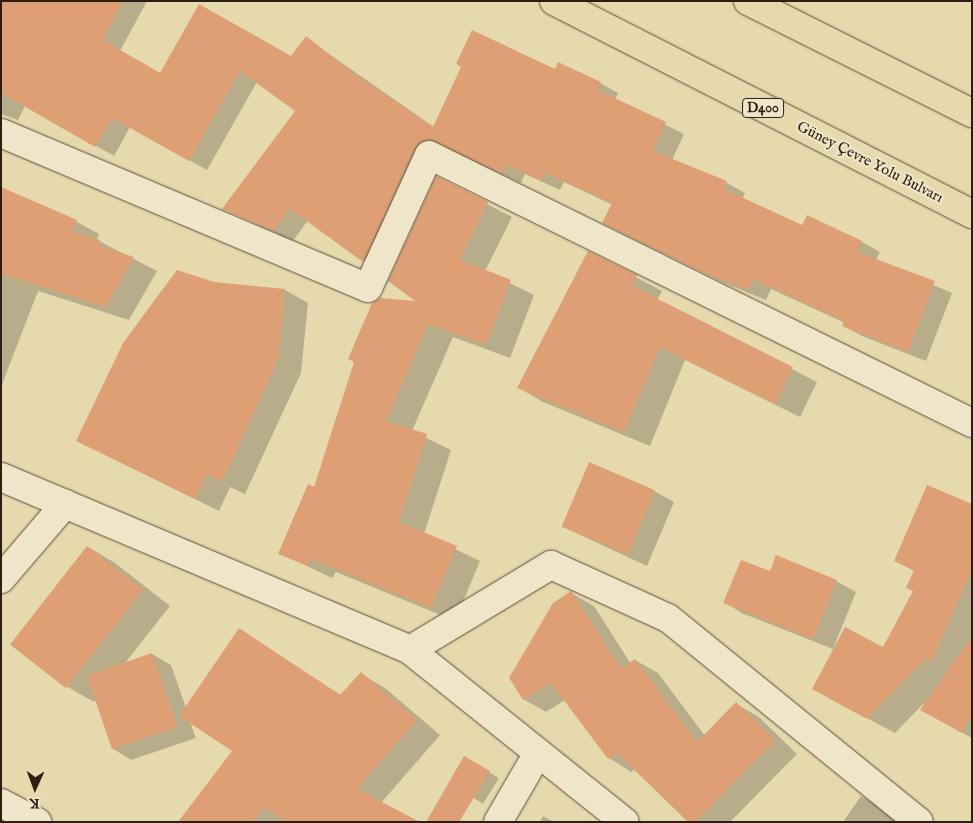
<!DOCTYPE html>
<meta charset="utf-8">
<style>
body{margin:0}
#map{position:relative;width:973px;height:823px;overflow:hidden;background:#e7d9ae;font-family:"IM FELL English",serif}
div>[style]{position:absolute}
.shadow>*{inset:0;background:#0003;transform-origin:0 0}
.building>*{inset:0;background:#de9f74;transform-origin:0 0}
.roads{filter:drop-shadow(0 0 1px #5c4c39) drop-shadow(0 0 1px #5c4c39)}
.minor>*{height:28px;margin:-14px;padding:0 14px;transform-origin:14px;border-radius:14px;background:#efe6ca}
.highway>*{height:28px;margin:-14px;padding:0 14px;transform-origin:14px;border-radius:14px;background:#e7d9ae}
span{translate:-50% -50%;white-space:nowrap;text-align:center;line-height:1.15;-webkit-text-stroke:4px #efe6ca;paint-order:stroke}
.shield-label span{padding:1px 4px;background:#efe6ca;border:1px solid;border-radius:4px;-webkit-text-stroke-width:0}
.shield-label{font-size:14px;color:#2d1d12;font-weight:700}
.street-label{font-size:15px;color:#2d1d12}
.frame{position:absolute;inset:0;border:2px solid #2d1d12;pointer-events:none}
.north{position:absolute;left:10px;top:763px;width:50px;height:50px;-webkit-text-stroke:4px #efe6ca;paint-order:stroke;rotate:182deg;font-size:14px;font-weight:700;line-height:20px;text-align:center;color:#2d1d12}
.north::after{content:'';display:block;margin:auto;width:18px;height:22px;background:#2d1d12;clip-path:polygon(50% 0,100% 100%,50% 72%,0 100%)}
</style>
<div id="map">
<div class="shadow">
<i style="clip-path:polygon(1px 1px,147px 1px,120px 51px,161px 74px,292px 58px,306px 38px,434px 127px,555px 71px,600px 83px,618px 93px,615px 100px,684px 134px,672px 160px,727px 183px,745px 193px,742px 199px,803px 227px,807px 216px,862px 242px,880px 252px,876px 260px,952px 293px,926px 361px,862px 336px,844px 326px,845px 323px,771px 289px,766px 300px,722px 282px,622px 233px,604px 223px,613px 205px,564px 182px,560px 190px,525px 174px,521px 183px,447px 149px,381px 272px,308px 220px,293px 241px,224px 209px,296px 111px,257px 82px,207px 170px,130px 127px,114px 156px,25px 106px,18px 120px,1px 114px)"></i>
<i style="clip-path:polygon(437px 178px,512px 217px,485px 271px,534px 295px,510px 358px,453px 337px,412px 431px,451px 450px,424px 534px,480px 561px,455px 621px,336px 572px,332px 578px,280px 553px,419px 302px)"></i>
<i style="clip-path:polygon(1px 188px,77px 222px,68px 237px,77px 222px,99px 234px,97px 240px,157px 271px,129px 320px,38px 291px,1px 387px)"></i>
<i style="clip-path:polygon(588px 252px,662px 291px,657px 300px,817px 382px,800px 417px,685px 360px,650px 446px,543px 402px,519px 388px)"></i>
<i style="clip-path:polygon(214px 283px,285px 290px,308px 303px,301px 373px,245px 494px,230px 487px,219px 511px,78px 441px)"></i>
<i style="clip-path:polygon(654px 491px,674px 502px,647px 566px,563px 527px)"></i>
<i style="clip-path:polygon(972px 505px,972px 738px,921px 710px,925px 702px,895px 733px,840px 704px,883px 649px,915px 591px,914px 571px,896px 561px)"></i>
<i style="clip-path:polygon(88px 547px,115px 563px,170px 606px,125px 663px,152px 654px,171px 665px,186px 708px,239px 629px,342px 696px,361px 674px,385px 688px,440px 735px,381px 803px,418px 822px,180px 822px,234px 751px,190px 722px,196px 738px,131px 760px,112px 748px,96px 700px,94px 702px,66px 686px)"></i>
<i style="clip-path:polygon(771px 572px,836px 581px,856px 592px,833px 649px,744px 614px,725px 603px)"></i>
<i style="clip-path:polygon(571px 593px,594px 606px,631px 664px,635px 660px,658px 673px,705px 736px,736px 704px,759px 717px,797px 754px,730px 822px,689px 822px,635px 769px,631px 772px,609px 758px,565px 700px,546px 712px,523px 699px)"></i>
<i style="left:465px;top:757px;width:40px;height:30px;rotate:32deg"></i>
<i style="clip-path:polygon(861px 796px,889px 812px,900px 822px,843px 822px)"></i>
<i style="clip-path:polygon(543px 816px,554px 822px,540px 822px)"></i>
</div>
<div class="building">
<i style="clip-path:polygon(1px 1px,123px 1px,103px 40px,160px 73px,199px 4px,291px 56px,306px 36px,353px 73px,433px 127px,461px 67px,456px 64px,472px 30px,555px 69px,558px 62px,601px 82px,597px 90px,666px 122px,653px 151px,727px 181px,724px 189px,802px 225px,807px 215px,862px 241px,857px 252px,935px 281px,908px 352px,842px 326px,844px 321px,753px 279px,748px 290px,702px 272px,602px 223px,612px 203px,545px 173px,541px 181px,507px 165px,502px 174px,428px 139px,415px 148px,363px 262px,290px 209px,274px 231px,222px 209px,295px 111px,240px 71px,189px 161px,112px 118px,95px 147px,1px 93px)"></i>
<i style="clip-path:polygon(436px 176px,488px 202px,460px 260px,511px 280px,486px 345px,428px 324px,386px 421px,427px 434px,399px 522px,457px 546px,431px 608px,311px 559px,308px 566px,278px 554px,308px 484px,314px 487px,354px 362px,348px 359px,372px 303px,380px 298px,415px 301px,388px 281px)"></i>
<i style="clip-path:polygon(1px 187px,77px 220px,72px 232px,100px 240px,99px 246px,134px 257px,106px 307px,1px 274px)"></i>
<i style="clip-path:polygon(588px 251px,637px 275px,632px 286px,793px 367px,775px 404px,660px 347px,624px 432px,517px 388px)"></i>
<i style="clip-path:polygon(177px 270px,214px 282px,285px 289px,278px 360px,222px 482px,207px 475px,195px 499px,76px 441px,123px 343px)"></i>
<i style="left:589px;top:462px;width:72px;height:70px;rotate:23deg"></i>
<i style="clip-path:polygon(927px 485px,972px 504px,972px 569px,931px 663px,926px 658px,867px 719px,812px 689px,845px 627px,883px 647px,913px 591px,906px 588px,914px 570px,894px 561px)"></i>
<i style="left:87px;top:546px;width:71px;height:125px;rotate:38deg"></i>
<i style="clip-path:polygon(776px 555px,837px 580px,813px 639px,723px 603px,741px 560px,770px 571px)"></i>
<i style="clip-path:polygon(571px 591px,621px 669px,635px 659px,697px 742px,736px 702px,775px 741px,695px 822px,688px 822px,617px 753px,608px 759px,551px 683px,523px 700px,509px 678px,553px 603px)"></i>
<i style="clip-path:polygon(239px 628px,340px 695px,361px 672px,392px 699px,391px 702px,394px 700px,417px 720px,357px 789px,420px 822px,287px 822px,264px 807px,253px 822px,178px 822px,232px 751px,179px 716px)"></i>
<i style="clip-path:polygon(972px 636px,972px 715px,962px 733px,920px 710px)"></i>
<i style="left:152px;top:653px;width:78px;height:69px;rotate:71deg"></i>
<i style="clip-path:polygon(464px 756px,490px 771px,459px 822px,426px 822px)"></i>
</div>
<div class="roads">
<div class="minor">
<i style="left:1px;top:133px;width:398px;rotate:22.9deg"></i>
<i style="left:368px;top:288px;width:146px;rotate:-65.4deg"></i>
<i style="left:429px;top:155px;width:606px;rotate:26.27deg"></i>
<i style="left:1px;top:477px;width:444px;rotate:22.9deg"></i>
<i style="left:410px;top:650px;width:275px;rotate:38.7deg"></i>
<i style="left:1px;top:579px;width:99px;rotate:-49.5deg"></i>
<i style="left:410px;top:650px;width:165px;rotate:-31.1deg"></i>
<i style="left:551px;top:565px;width:128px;rotate:24.4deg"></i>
<i style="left:668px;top:618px;width:323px;rotate:39.1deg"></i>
<i style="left:1px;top:803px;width:41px;rotate:27.8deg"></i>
<i style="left:498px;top:822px;width:80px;rotate:-59.9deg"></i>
</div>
<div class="highway">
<i style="left:554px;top:1px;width:469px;rotate:27deg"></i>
<i style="left:748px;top:1px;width:250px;rotate:26.6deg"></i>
</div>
</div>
<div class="shield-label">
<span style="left:763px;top:108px">D400</span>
</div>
<div class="street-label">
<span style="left:870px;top:162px;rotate:27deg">Güney Çevre Yolu Bulvarı</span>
</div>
<div class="frame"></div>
<div class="north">K</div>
</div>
